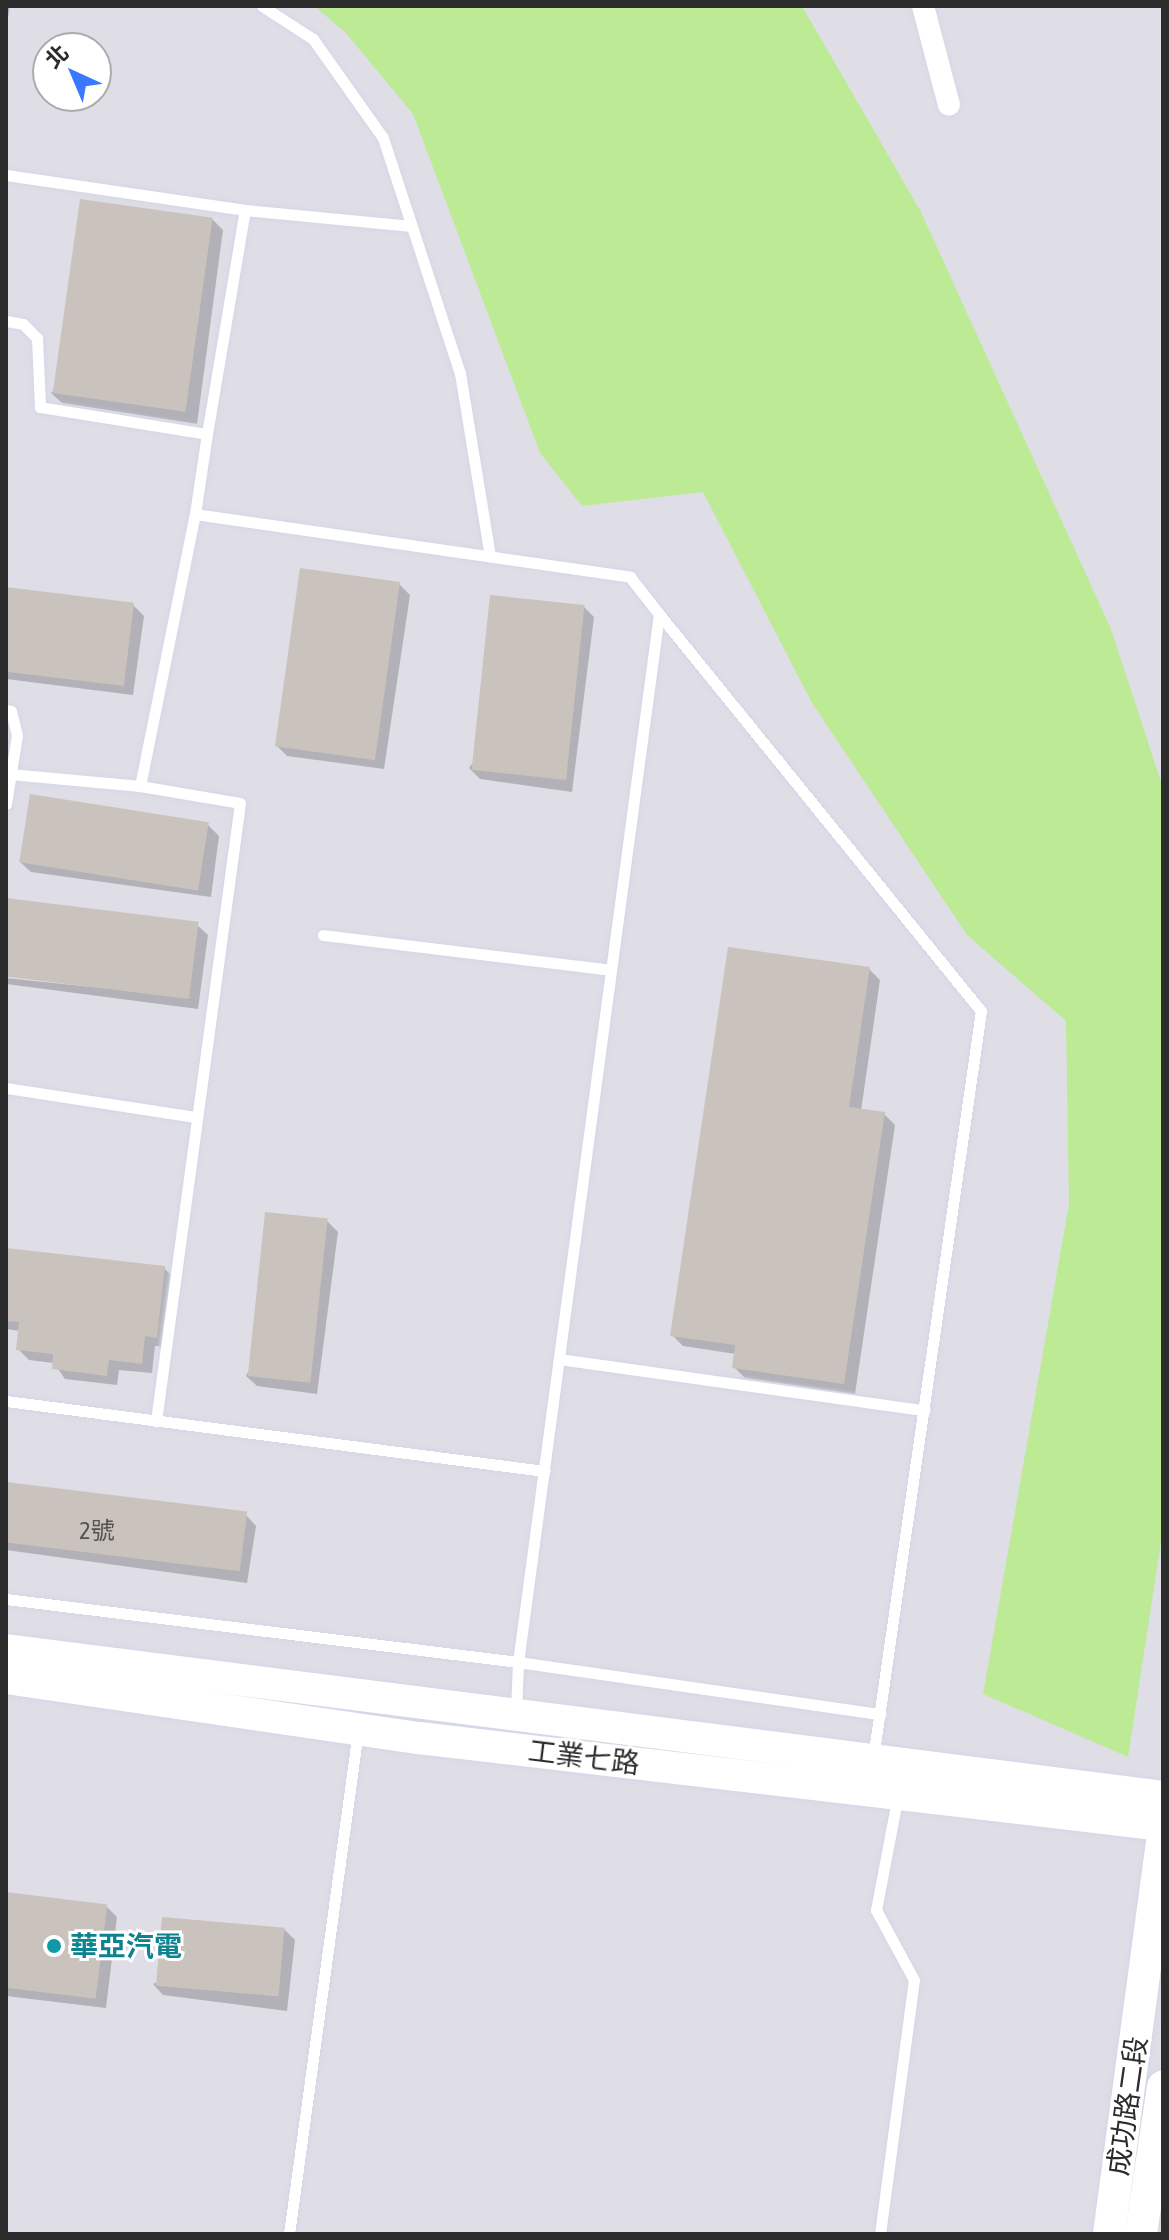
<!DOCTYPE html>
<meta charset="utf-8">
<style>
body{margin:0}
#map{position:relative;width:1169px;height:2240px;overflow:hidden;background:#efe5dd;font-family:"Asap Condensed","Noto Sans TC",sans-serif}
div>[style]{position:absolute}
.industrial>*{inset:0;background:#dfdee7}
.green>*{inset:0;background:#bdea94}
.shadow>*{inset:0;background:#0003}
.building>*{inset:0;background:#cac2bc;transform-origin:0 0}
.roads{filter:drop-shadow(0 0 2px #d2d8e6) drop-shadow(0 0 2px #d2d8e6)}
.lane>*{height:11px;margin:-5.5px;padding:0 5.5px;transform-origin:5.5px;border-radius:5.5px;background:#fff}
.street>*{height:22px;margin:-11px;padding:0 11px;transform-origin:11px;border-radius:11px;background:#fff}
.secondary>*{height:32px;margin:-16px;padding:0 16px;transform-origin:16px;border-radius:16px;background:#fff}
.dots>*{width:22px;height:22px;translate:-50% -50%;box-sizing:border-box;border:4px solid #fff;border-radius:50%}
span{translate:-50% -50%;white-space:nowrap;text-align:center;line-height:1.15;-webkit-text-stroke:6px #fff;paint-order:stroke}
.number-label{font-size:24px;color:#545250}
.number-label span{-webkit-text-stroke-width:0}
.street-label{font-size:28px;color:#2c2c2c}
.culture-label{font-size:28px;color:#0d838f;font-weight:700}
.left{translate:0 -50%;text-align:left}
.frame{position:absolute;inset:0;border:8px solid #2c2c2c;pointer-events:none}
.north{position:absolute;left:32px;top:32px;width:80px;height:80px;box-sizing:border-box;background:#fff;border:2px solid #ababab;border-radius:50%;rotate:316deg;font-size:22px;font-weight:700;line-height:32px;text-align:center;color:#2c2c2c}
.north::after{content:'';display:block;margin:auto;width:28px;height:36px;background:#3a78ff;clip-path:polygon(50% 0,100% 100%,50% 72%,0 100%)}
</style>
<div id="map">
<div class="industrial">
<i style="clip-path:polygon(evenodd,6px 6px,1163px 6px,1163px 2234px,6px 2234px,6px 6px,48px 48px,96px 48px,96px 96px,48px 96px,48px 48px)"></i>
</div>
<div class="green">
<i style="clip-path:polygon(314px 6px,802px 6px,921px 212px,1111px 629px,1163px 788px,1163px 1529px,1128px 1757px,983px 1694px,1069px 1204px,1066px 1021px,967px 935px,812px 703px,703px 492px,582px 506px,540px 453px,413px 114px,345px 32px)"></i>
</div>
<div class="shadow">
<i style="clip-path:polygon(6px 6px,10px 6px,6px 30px)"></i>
<i style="clip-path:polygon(212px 219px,223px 230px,197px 424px,62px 403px,51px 393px)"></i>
<i style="clip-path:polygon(399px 584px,410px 595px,384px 769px,287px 756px,276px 745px)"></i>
<i style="clip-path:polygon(6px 589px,133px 605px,144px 616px,133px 695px,6px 679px)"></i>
<i style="clip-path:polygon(583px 606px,594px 617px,572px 792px,480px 779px,469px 768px)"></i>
<i style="clip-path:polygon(208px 825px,219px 836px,211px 897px,31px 872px,20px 862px)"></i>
<i style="clip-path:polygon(6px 900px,197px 925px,208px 935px,198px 1009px,6px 984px,6px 978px,198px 998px,6px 974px)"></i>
<i style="clip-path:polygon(869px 969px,880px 980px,861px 1111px,884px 1114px,895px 1125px,855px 1394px,745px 1378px,734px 1367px,736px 1354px,683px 1346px,672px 1335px)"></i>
<i style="clip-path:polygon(327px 1221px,338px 1232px,317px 1394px,257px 1386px,246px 1376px)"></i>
<i style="clip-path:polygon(6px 1250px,164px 1268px,175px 1279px,167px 1347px,155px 1346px,152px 1373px,119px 1370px,117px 1385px,65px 1379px,54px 1363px,29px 1360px,18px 1349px,20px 1331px,6px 1329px)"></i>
<i style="clip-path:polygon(6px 1484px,246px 1515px,256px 1526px,247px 1583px,6px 1550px)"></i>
<i style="clip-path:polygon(6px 1894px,106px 1906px,117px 1917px,106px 2008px,6px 1996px)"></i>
<i style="clip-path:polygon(284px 1929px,295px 1940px,287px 2011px,163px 1995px,153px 1984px)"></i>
</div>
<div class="building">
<i style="left:80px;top:199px;width:134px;height:196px;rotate:8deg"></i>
<i style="left:300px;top:568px;width:101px;height:180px;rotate:8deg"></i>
<i style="left:6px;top:587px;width:129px;height:84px;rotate:7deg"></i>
<i style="left:490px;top:595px;width:95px;height:176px;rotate:6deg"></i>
<i style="left:30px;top:794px;width:181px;height:69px;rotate:9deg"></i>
<i style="left:6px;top:898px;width:194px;height:78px;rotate:7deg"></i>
<i style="clip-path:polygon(728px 947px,870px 967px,849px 1107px,885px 1112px,844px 1384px,732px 1368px,735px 1345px,670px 1336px)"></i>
<i style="left:265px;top:1212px;width:63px;height:165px;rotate:6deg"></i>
<i style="clip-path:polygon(6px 1248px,165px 1266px,157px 1338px,145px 1336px,142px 1364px,109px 1360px,107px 1376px,52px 1369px,53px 1354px,16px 1350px,19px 1322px,6px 1321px)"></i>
<i style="left:6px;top:1482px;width:243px;height:60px;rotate:7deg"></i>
<i style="left:6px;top:1892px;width:102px;height:95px;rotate:7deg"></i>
<i style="left:162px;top:1917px;width:123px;height:69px;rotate:5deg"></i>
</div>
<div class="roads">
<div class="lane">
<i style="left:262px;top:6px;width:61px;rotate:32.9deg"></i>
<i style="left:313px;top:39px;width:121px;rotate:54.7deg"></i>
<i style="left:383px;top:138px;width:247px;rotate:71.9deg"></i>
<i style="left:460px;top:373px;width:185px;rotate:80.7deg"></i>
<i style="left:6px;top:175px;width:242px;rotate:8.3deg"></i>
<i style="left:245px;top:210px;width:167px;rotate:5.5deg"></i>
<i style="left:6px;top:321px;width:17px;rotate:10deg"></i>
<i style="left:23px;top:324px;width:20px;rotate:45deg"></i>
<i style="left:37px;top:338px;width:69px;rotate:87.5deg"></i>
<i style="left:40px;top:407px;width:169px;rotate:9.2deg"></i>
<i style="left:207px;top:434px;width:227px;rotate:-80.4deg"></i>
<i style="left:195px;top:514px;width:81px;rotate:-81.5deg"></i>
<i style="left:659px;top:614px;width:511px;rotate:50.96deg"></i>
<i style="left:981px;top:1011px;width:756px;rotate:98.22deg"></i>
<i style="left:6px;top:710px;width:5px;rotate:11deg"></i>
<i style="left:11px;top:711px;width:25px;rotate:76deg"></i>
<i style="left:17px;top:735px;width:70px;rotate:99.1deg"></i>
<i style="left:10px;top:774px;width:131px;rotate:5.3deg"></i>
<i style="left:140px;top:786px;width:278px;rotate:-78.6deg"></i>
<i style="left:195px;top:514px;width:440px;rotate:8.2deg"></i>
<i style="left:630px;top:577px;width:47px;rotate:51.9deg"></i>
<i style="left:659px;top:614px;width:1057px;rotate:97.66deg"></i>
<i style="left:518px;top:1662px;width:49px;rotate:92.3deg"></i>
<i style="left:140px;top:786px;width:101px;rotate:9.6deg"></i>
<i style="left:240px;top:803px;width:624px;rotate:97.74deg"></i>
<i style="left:323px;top:935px;width:290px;rotate:6.9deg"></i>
<i style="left:6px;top:1088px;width:191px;rotate:8.7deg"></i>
<i style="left:559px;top:1359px;width:369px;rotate:8deg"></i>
<i style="left:6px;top:1401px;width:543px;rotate:7.41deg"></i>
<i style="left:6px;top:1599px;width:516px;rotate:7.01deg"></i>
<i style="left:518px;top:1662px;width:366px;rotate:8.2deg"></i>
<i style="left:289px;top:2234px;width:508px;rotate:-82.19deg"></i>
<i style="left:880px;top:2234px;width:256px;rotate:-82.4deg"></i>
<i style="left:914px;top:1980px;width:80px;rotate:-118.5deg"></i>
<i style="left:876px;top:1910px;width:117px;rotate:-79.2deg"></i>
</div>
<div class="street">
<i style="left:923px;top:6px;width:102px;rotate:75.3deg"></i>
</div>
<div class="secondary">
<i style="left:6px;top:1650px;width:1166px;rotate:7.24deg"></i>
<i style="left:6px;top:1678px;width:417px;rotate:8.3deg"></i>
<i style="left:419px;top:1738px;width:749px;rotate:6.67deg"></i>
<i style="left:1109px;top:2234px;width:402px;rotate:-82.3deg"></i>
<i style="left:1141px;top:2234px;width:149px;rotate:-81.5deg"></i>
</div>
</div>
<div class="dots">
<i style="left:54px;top:1946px;background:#0f9aa8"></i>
</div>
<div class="number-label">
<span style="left:97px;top:1531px">2號</span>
</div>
<div class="street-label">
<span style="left:584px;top:1757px;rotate:7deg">工業七路</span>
<span style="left:1127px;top:2106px;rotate:-82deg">成功路二段</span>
</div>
<div class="culture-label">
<span class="left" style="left:70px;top:1946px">華亞汽電</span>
</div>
<div class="frame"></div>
<div class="north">北</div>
</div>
